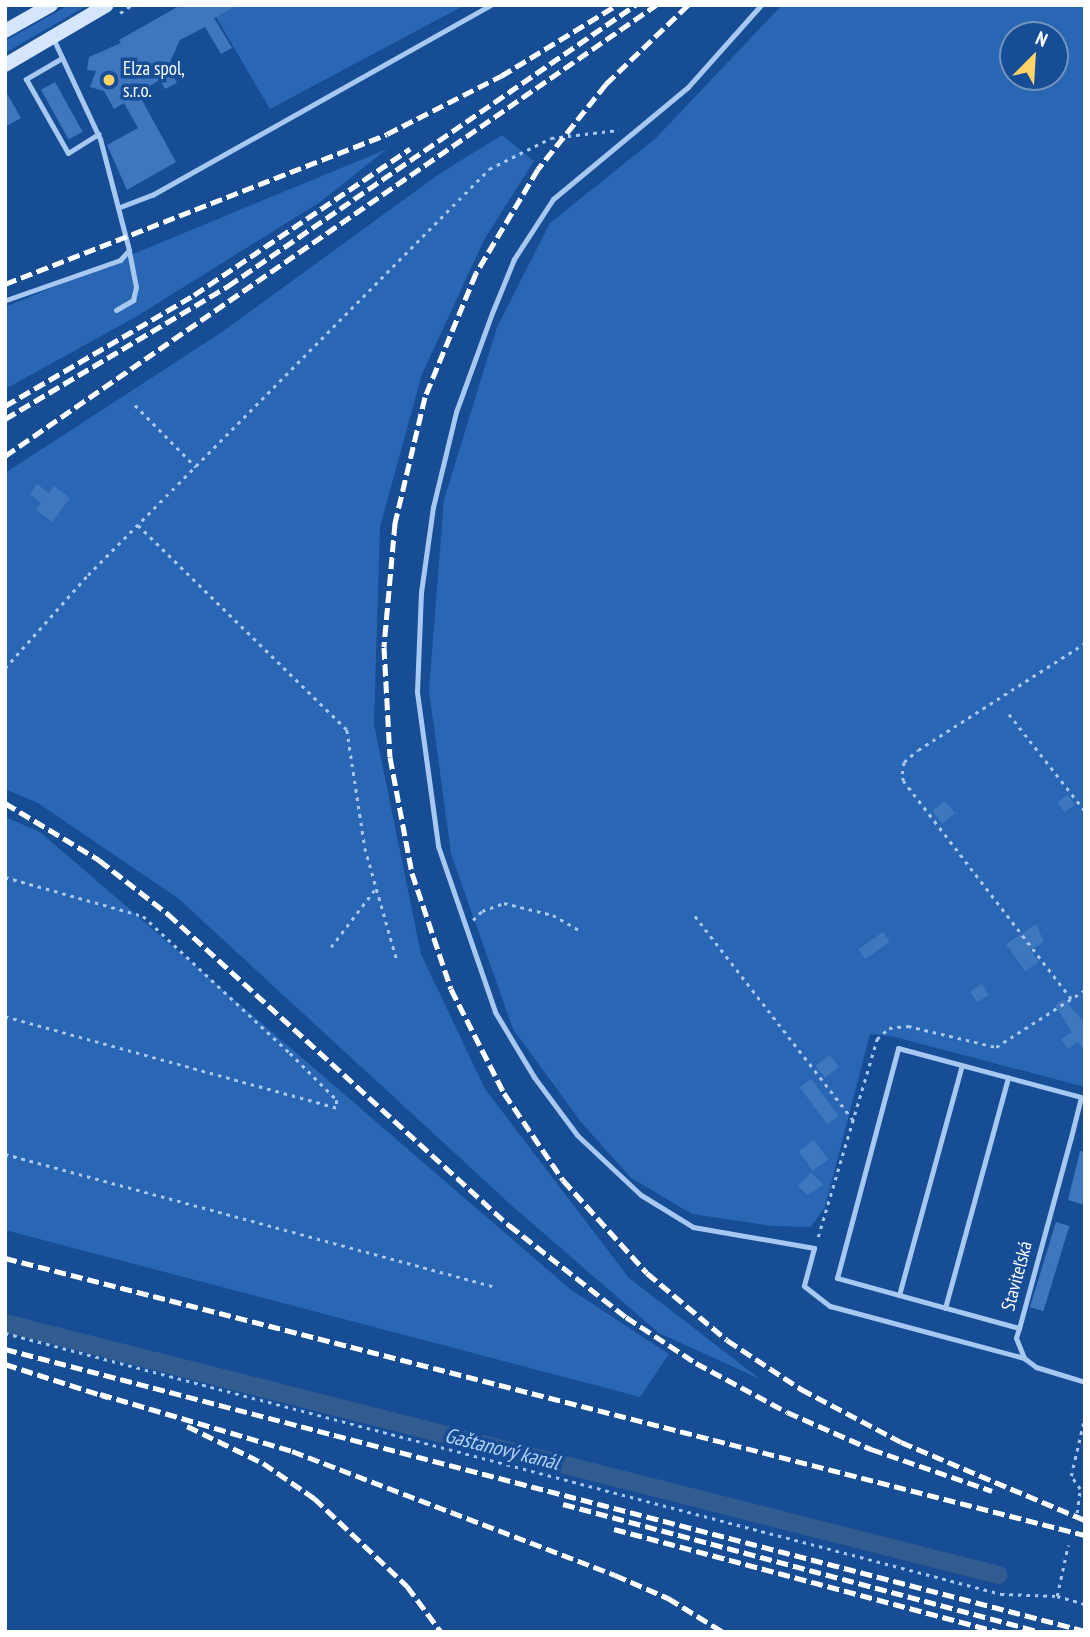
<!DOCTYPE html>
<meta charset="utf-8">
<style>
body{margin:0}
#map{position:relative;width:1090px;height:1637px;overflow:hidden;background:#164d95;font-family:"PT Sans Narrow",sans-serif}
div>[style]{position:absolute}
.green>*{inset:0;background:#2967b4}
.canal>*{height:18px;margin:-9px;padding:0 9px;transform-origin:9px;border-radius:9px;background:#325b8f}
.building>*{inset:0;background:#3e77bd;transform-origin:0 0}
.path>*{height:2.5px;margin-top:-1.25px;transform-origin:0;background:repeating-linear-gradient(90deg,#a6c8f1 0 3.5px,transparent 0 8.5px)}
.service>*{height:5px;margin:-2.5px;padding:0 2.5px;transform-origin:2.5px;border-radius:2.5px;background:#a6c8f1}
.secondary>*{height:14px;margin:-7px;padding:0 7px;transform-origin:7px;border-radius:7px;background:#d5e6fc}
.rail>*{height:5px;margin-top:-2.5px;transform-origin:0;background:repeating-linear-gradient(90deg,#fff 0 12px,transparent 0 17px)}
.dots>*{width:19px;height:19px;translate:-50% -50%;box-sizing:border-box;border:4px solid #164d95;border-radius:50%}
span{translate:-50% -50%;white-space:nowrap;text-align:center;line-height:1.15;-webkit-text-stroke:7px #164d95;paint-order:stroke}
.poi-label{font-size:19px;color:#fff}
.left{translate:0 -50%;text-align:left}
.street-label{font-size:19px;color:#fff}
.water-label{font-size:21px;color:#b3d2f8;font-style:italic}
.frame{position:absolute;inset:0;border:7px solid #fff;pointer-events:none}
.north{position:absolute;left:999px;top:21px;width:70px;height:70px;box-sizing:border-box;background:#164d95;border:2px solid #7394bf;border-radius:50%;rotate:24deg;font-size:19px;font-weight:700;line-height:28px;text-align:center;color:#fff}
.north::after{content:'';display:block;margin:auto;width:24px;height:32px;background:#ffd367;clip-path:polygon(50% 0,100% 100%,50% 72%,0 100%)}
</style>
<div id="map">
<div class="green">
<i style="clip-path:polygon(69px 5px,88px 5px,5px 53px,5px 41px)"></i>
<i style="clip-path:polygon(209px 5px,465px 5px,270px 109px)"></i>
<i style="clip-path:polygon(evenodd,782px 5px,1085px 5px,1085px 1087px,891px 1036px,870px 1034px,825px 1207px,811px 1227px,772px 1226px,692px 1214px,631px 1178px,581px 1122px,513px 1029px,451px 854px,429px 690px,444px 500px,497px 327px,550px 223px,656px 138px,782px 5px,1013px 35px,1055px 35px,1055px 77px,1013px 77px,1013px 35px)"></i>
<i style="clip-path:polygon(502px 135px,534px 161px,484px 240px,422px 374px,380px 527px,374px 724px,421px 954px,485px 1089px,629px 1278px,760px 1379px,659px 1333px,511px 1205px,179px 899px,38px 803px,5px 789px,5px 473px,222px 332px,439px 174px)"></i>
<i style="clip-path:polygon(387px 149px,320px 202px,134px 318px,5px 389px,5px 307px)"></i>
<i style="clip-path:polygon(5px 817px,40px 832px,570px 1289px,669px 1354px,640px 1397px,5px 1230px)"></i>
</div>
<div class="canal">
<i style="left:5px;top:1323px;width:1025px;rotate:14.23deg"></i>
</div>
<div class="building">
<i style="clip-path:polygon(181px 5px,238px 5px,214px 18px,232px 48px,221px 54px,205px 27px,180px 40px,168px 66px,177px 83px,165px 89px,160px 80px,138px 93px,176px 162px,127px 190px,107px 145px,138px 128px,124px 103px,114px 109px,104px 91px,90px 87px,96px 71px,87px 70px,89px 57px,121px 43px,119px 40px)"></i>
<i style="left:55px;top:82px;width:57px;height:16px;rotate:61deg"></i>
<i style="clip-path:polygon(5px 90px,21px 118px,5px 127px)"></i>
<i style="clip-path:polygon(37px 484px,49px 493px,54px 486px,70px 498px,52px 522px,36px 510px,41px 503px,30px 494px)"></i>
<i style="left:1068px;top:795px;width:12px;height:13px;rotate:55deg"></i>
<i style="left:945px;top:801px;width:16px;height:16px;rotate:52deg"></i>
<i style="clip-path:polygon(1036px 924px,1044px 942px,1030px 950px,1039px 962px,1025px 971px,1006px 944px)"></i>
<i style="left:883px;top:932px;width:12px;height:30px;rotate:55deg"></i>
<i style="left:982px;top:984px;width:13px;height:14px;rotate:58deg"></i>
<i style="clip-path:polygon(1064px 999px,1085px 1023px,1085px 1052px,1078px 1042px,1068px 1049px,1061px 1039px,1072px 1032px,1055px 1005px)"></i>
<i style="left:830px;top:1055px;width:15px;height:18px;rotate:53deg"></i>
<i style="left:811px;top:1079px;width:46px;height:14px;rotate:53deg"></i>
<i style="left:814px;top:1140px;width:24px;height:19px;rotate:54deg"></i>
<i style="clip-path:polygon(1080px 1151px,1085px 1152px,1085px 1205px,1068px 1200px)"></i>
<i style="clip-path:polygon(811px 1172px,823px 1185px,807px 1195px,798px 1186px)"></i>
<i style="left:1056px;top:1222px;width:14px;height:89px;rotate:17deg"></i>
</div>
<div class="path">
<i style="left:120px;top:13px;width:14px;rotate:-34deg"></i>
<i style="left:135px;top:405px;width:87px;rotate:45.5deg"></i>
<i style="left:138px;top:525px;width:293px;rotate:44.4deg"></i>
<i style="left:347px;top:730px;width:119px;rotate:81.3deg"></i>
<i style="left:365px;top:848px;width:116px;rotate:74.1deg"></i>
<i style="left:5px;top:668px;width:125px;rotate:-48.3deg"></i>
<i style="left:88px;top:575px;width:571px;rotate:-45.35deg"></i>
<i style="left:489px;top:169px;width:69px;rotate:-26.6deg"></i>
<i style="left:551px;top:138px;width:68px;rotate:-6.7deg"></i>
<i style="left:1009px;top:714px;width:123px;rotate:51.9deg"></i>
<i style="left:5px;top:877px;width:143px;rotate:15.8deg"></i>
<i style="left:143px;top:916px;width:201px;rotate:43deg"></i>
<i style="left:290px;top:1053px;width:66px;rotate:45deg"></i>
<i style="left:337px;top:1100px;width:8px;rotate:97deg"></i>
<i style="left:336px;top:1108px;width:343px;rotate:-164.6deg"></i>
<i style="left:695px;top:916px;width:261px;rotate:52.2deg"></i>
<i style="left:473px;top:920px;width:13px;rotate:-45deg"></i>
<i style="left:482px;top:911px;width:23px;rotate:-20deg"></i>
<i style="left:504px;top:903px;width:50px;rotate:13.8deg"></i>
<i style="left:553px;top:915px;width:30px;rotate:30deg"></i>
<i style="left:331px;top:947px;width:74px;rotate:-52.7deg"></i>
<i style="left:1071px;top:999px;width:275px;rotate:-127.6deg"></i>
<i style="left:903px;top:781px;width:7px;rotate:-98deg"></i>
<i style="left:902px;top:774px;width:12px;rotate:-81deg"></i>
<i style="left:904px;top:762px;width:18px;rotate:-41deg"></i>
<i style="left:918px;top:750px;width:198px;rotate:-32.6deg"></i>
<i style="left:5px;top:1154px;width:509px;rotate:15.16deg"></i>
<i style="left:818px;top:1237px;width:207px;rotate:-73.4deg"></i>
<i style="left:877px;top:1039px;width:16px;rotate:-43deg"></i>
<i style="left:889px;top:1028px;width:19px;rotate:-6deg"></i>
<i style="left:908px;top:1026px;width:90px;rotate:13.4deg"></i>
<i style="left:996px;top:1047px;width:106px;rotate:-32.6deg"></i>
<i style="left:5px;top:1333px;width:1030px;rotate:14.68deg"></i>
<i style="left:1001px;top:1594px;width:56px;rotate:2deg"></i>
<i style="left:1057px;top:1596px;width:29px;rotate:16deg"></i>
<i style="left:1077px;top:1513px;width:24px;rotate:-83deg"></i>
<i style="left:1080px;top:1489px;width:16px;rotate:-125deg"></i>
<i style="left:1071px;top:1476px;width:62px;rotate:-76.9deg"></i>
<i style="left:1057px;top:1596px;width:52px;rotate:-77.8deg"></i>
</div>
<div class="service">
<i style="left:761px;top:5px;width:110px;rotate:131.7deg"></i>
<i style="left:688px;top:87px;width:175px;rotate:140.3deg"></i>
<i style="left:553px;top:199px;width:72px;rotate:123deg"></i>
<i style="left:514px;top:259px;width:58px;rotate:112.2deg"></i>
<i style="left:492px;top:313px;width:105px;rotate:110deg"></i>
<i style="left:456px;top:412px;width:98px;rotate:103.6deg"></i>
<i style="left:433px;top:507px;width:86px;rotate:98deg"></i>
<i style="left:421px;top:592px;width:100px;rotate:92.3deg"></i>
<i style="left:417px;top:692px;width:155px;rotate:82.2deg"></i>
<i style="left:438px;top:846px;width:176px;rotate:71deg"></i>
<i style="left:495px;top:1012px;width:76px;rotate:59deg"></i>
<i style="left:534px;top:1077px;width:72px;rotate:53.4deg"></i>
<i style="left:577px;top:1135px;width:88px;rotate:43.2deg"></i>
<i style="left:641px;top:1195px;width:61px;rotate:31.6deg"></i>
<i style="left:693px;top:1227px;width:123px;rotate:9.8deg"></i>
<i style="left:814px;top:1248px;width:39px;rotate:105deg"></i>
<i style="left:804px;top:1286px;width:33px;rotate:38deg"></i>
<i style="left:830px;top:1306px;width:201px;rotate:15deg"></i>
<i style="left:62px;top:58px;width:42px;rotate:149.7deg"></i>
<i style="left:26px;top:79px;width:85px;rotate:60.4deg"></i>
<i style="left:68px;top:153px;width:36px;rotate:-32deg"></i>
<i style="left:120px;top:207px;width:34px;rotate:-21deg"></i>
<i style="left:152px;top:195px;width:388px;rotate:-29.3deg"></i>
<i style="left:6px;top:300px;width:121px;rotate:-19.3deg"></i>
<i style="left:120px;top:260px;width:13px;rotate:-48deg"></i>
<i style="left:129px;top:250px;width:115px;rotate:-104.6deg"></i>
<i style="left:100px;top:139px;width:111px;rotate:-115deg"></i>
<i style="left:116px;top:310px;width:20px;rotate:-30deg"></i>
<i style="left:133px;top:300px;width:13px;rotate:-77deg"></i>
<i style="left:136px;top:287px;width:38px;rotate:-101deg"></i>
<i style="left:899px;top:1295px;width:238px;rotate:-74.7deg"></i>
<i style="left:945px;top:1308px;width:239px;rotate:-74.7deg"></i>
<i style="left:1019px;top:1328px;width:189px;rotate:-164.6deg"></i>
<i style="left:837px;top:1278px;width:238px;rotate:-75.1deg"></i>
<i style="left:898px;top:1048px;width:189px;rotate:15deg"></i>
<i style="left:1081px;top:1097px;width:41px;rotate:104deg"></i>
<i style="left:1071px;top:1137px;width:198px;rotate:105.2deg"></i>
<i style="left:1019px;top:1328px;width:10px;rotate:107deg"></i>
<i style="left:1016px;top:1338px;width:22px;rotate:68deg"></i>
<i style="left:1024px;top:1358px;width:15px;rotate:37deg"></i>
<i style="left:1036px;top:1367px;width:51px;rotate:17deg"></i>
</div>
<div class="secondary">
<i style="left:5px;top:31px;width:53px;rotate:-29.5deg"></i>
<i style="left:5px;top:65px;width:118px;rotate:-30.5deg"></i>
</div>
<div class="rail">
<i style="left:688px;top:5px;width:114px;rotate:136.1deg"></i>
<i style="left:606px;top:84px;width:109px;rotate:128.7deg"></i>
<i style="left:538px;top:169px;width:121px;rotate:120.8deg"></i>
<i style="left:476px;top:273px;width:134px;rotate:112.4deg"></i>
<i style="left:425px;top:397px;width:130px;rotate:103.4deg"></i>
<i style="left:395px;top:523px;width:124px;rotate:95.1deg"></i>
<i style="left:384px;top:647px;width:110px;rotate:86.9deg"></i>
<i style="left:390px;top:757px;width:118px;rotate:79.3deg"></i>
<i style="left:412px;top:873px;width:122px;rotate:71.4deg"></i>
<i style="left:451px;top:989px;width:117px;rotate:63deg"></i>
<i style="left:504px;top:1093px;width:105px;rotate:55.9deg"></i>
<i style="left:563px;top:1180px;width:125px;rotate:47.9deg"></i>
<i style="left:647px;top:1273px;width:104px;rotate:39.9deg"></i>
<i style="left:727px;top:1340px;width:89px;rotate:33.5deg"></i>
<i style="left:801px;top:1389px;width:113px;rotate:27.9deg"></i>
<i style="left:901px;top:1442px;width:200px;rotate:23deg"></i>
<i style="left:5px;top:284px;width:410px;rotate:-21.4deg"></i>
<i style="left:387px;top:134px;width:128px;rotate:-27deg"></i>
<i style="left:501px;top:76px;width:136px;rotate:-31.5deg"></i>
<i style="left:5px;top:406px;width:219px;rotate:-30.4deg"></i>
<i style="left:194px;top:295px;width:261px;rotate:-34.1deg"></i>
<i style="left:5px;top:419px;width:260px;rotate:-30.8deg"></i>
<i style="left:228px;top:286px;width:495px;rotate:-34.6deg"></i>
<i style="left:5px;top:456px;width:792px;rotate:-34.71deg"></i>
<i style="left:5px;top:803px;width:110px;rotate:31.2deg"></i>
<i style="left:99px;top:860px;width:88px;rotate:38deg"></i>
<i style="left:168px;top:914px;width:462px;rotate:42.4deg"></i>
<i style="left:509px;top:1225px;width:149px;rotate:38.2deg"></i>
<i style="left:626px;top:1317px;width:84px;rotate:33.3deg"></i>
<i style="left:696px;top:1363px;width:103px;rotate:28.3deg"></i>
<i style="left:787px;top:1412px;width:92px;rotate:23.8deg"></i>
<i style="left:871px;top:1449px;width:128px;rotate:19.1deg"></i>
<i style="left:5px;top:1258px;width:1115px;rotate:14.39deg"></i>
<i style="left:5px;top:1349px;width:1116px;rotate:14.63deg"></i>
<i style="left:5px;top:1364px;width:108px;rotate:17.8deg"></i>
<i style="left:100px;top:1394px;width:200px;rotate:16.5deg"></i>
<i style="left:292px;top:1451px;width:346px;rotate:21deg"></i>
<i style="left:615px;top:1575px;width:58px;rotate:23.5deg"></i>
<i style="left:668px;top:1598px;width:65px;rotate:31.7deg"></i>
<i style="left:187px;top:1426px;width:85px;rotate:26deg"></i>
<i style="left:263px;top:1463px;width:62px;rotate:34.5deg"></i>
<i style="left:314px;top:1498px;width:128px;rotate:43.4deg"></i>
<i style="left:407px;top:1586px;width:57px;rotate:53.5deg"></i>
<i style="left:563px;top:1504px;width:496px;rotate:15deg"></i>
<i style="left:614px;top:1529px;width:398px;rotate:15deg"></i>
</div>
<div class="dots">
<i style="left:109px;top:80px;background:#ffd367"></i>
</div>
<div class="poi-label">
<span class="left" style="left:123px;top:80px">Elza spol,<br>s.r.o.</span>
</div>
<div class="street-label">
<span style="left:1017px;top:1276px;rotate:-75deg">Staviteľská</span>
</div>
<div class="water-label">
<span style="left:502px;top:1449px;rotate:14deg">Gaštanový kanál</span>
</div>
<div class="frame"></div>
<div class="north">N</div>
</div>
